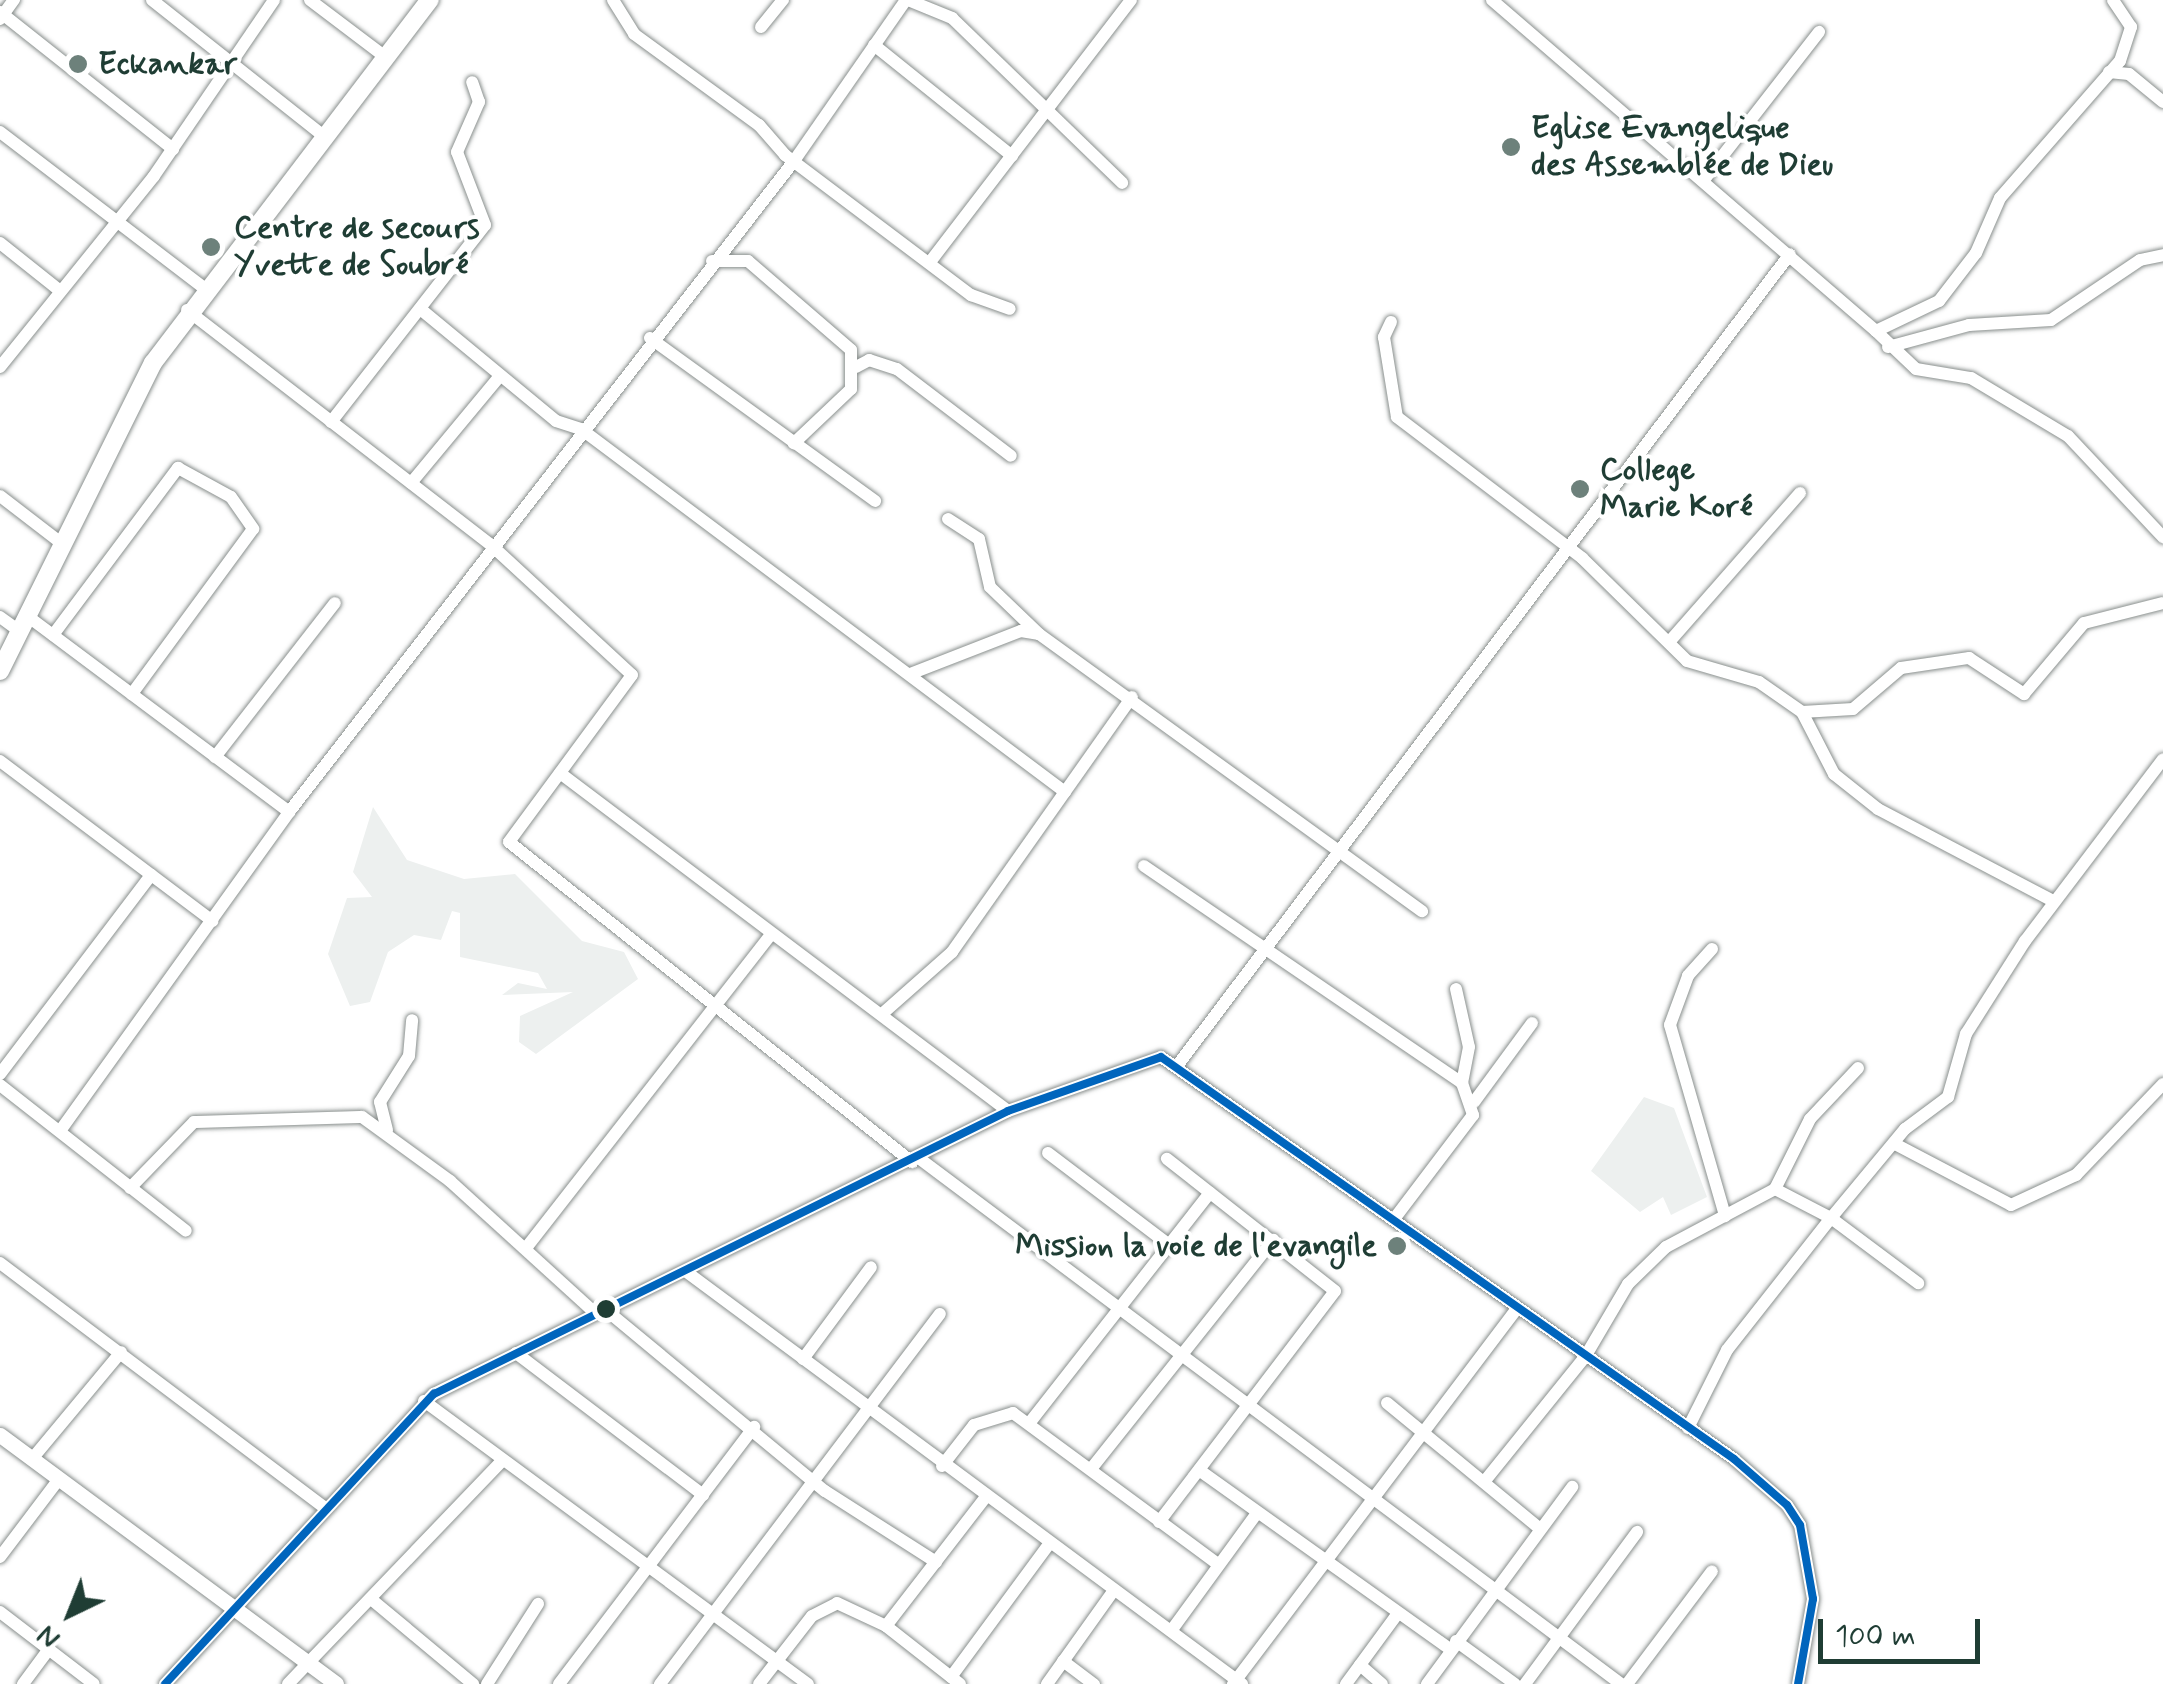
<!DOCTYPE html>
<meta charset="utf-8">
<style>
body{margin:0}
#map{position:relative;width:2163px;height:1684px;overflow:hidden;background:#fff;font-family:Mynerve,sans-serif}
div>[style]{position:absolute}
.built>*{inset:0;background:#edf0ef}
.roads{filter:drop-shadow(0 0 2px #898f8d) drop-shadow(0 0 2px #898f8d)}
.minor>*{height:12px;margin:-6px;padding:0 6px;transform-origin:6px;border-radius:6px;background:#fff}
.tertiary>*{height:15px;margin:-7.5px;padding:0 7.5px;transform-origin:7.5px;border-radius:7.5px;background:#fff}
.secondary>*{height:18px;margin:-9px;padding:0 9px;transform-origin:9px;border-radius:9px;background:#fff}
.bus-1>*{height:8px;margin:-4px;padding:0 4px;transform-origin:4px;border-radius:4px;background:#0065bd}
.dots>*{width:28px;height:28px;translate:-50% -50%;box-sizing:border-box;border:5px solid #fff;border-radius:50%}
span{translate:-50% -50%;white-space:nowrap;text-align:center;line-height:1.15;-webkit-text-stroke:8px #fff;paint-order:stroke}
.poi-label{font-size:32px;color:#1f3d34;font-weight:700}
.left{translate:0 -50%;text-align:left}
.right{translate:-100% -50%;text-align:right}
.north{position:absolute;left:20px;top:1564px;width:100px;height:100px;-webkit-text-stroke:8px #fff;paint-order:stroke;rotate:223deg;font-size:28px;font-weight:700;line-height:40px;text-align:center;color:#1f3d34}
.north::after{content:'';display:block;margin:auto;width:35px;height:45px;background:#1f3d34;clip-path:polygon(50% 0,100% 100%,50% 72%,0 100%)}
.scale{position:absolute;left:1818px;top:1619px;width:162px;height:45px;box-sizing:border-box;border:5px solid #1f3d34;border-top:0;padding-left:12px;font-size:30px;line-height:35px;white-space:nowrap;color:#1f3d34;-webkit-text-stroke:8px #fff;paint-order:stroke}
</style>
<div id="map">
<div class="built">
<i style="clip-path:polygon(373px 807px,407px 860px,464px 879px,515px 874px,582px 941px,624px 952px,638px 979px,536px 1054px,519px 1042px,520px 1016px,573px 992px,502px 995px,518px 983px,547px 989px,538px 973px,460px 957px,460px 913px,452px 911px,441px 940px,414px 935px,388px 952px,370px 1002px,350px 1006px,328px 954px,347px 898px,372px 897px,353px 872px)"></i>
<i style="clip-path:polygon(1644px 1097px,1674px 1108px,1707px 1197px,1671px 1215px,1663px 1197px,1640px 1212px,1591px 1171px)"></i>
</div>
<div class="roads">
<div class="minor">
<i style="left:152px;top:0;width:221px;rotate:38.4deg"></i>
<i style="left:310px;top:0;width:93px;rotate:37.1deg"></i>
<i style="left:613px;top:0;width:40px;rotate:58deg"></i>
<i style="left:634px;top:34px;width:155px;rotate:36.1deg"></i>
<i style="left:759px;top:125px;width:40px;rotate:49deg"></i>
<i style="left:785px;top:155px;width:233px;rotate:37deg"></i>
<i style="left:971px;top:295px;width:41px;rotate:19.7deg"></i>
<i style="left:908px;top:0;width:48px;rotate:22.2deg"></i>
<i style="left:952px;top:18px;width:237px;rotate:44.1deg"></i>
<i style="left:1492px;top:0;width:507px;rotate:40.76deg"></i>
<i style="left:1876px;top:331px;width:70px;rotate:-25.5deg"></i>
<i style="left:1939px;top:301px;width:61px;rotate:-52.4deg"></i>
<i style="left:1976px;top:253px;width:60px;rotate:-66.4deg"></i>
<i style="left:2000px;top:198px;width:182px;rotate:-48.8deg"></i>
<i style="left:2120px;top:61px;width:36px;rotate:-72deg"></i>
<i style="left:2131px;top:27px;width:32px;rotate:-124deg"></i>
<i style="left:0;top:12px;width:221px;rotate:38.4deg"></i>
<i style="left:0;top:19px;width:24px;rotate:-54deg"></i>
<i style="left:761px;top:27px;width:35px;rotate:-51deg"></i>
<i style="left:874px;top:45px;width:177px;rotate:38.8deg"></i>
<i style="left:2109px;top:72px;width:20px;rotate:6deg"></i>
<i style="left:2129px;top:74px;width:44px;rotate:39.5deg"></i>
<i style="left:0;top:132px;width:255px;rotate:37.4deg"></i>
<i style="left:1703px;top:181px;width:189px;rotate:-52.1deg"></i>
<i style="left:0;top:243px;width:75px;rotate:38.5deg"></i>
<i style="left:712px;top:261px;width:36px"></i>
<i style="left:748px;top:261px;width:136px;rotate:40.8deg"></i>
<i style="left:851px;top:350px;width:39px;rotate:90deg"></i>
<i style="left:851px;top:389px;width:79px;rotate:136.5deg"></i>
<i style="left:930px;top:262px;width:330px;rotate:-52.5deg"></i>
<i style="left:187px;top:310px;width:383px;rotate:37.7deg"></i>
<i style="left:490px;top:544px;width:193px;rotate:42.7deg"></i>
<i style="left:632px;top:675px;width:207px;rotate:126.4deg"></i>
<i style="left:509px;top:842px;width:515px;rotate:38.45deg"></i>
<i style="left:424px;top:312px;width:171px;rotate:39.5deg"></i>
<i style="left:556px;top:421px;width:26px;rotate:18deg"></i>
<i style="left:581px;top:429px;width:605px;rotate:36.87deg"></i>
<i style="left:1391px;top:322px;width:17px;rotate:115deg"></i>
<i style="left:1384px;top:337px;width:81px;rotate:80.8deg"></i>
<i style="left:1397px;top:417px;width:233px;rotate:37.3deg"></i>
<i style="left:1582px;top:558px;width:147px;rotate:44.4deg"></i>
<i style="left:1687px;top:661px;width:75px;rotate:16.3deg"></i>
<i style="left:1759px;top:682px;width:52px;rotate:34.9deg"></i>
<i style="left:1802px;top:712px;width:51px;rotate:-3.4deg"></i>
<i style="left:1853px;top:709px;width:63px;rotate:-40.5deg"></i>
<i style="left:1901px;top:668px;width:69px;rotate:-8.4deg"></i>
<i style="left:1969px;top:658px;width:66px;rotate:33.2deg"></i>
<i style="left:2024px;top:694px;width:93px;rotate:-49.8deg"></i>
<i style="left:2084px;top:623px;width:81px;rotate:-14.2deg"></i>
<i style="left:1876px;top:331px;width:55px;rotate:43.5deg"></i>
<i style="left:1916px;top:369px;width:56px;rotate:9.3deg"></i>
<i style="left:1971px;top:378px;width:113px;rotate:30.9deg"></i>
<i style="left:2068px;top:436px;width:139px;rotate:46.8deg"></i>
<i style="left:650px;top:338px;width:278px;rotate:35.9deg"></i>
<i style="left:1888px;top:347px;width:84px;rotate:-15.2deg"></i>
<i style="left:1969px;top:325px;width:82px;rotate:-3.5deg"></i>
<i style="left:2051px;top:320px;width:107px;rotate:-34deg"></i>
<i style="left:2140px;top:260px;width:24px;rotate:-12deg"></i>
<i style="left:0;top:367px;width:245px;rotate:-51.1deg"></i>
<i style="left:154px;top:176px;width:213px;rotate:-55.7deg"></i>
<i style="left:856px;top:367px;width:15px;rotate:-28deg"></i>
<i style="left:869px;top:360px;width:29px;rotate:18deg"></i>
<i style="left:897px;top:369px;width:143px;rotate:37.3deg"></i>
<i style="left:331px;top:422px;width:250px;rotate:-52deg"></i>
<i style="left:485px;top:225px;width:78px;rotate:-111deg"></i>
<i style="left:457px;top:152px;width:55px;rotate:-66.3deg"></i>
<i style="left:479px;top:102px;width:21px;rotate:-109deg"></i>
<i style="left:411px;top:483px;width:138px;rotate:-50.3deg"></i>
<i style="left:0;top:496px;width:76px;rotate:37.5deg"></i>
<i style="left:948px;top:519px;width:37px;rotate:33deg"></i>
<i style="left:979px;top:539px;width:49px;rotate:77.1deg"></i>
<i style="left:990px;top:587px;width:68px;rotate:43.8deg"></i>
<i style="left:1039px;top:634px;width:473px;rotate:35.9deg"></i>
<i style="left:26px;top:615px;width:329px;rotate:36.8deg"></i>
<i style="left:0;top:617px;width:24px;rotate:36deg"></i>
<i style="left:53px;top:635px;width:209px;rotate:-53.2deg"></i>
<i style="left:178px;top:468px;width:60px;rotate:28.7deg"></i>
<i style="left:231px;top:497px;width:39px;rotate:55deg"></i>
<i style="left:253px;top:529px;width:205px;rotate:126.3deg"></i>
<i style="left:1670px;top:641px;width:197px;rotate:-48.7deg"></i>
<i style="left:910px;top:674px;width:119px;rotate:-21.2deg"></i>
<i style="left:1021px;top:631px;width:17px;rotate:10deg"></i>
<i style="left:1802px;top:712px;width:70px;rotate:62.7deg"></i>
<i style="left:1834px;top:774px;width:56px;rotate:38.5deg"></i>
<i style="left:1878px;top:809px;width:198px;rotate:27.7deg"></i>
<i style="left:215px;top:757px;width:195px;rotate:-52.1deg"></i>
<i style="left:0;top:761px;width:266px;rotate:37deg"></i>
<i style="left:560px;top:773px;width:561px;rotate:37.03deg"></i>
<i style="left:1144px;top:866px;width:385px;rotate:34.3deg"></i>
<i style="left:1462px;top:1083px;width:34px;rotate:71deg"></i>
<i style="left:1473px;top:1115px;width:131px;rotate:127.2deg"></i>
<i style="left:1712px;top:949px;width:36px;rotate:132deg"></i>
<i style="left:1688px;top:976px;width:52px;rotate:110.2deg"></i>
<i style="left:1670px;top:1025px;width:199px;rotate:73.9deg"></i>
<i style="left:1456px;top:989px;width:59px;rotate:77.4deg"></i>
<i style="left:1469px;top:1047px;width:37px;rotate:101deg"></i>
<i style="left:882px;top:1014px;width:94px;rotate:-41.5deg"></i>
<i style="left:952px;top:952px;width:312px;rotate:-54.8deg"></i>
<i style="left:1180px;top:1062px;width:1012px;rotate:-52.95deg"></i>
<i style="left:0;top:1074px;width:250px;rotate:-52.8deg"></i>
<i style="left:0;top:1085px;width:236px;rotate:38.1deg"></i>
<i style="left:1474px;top:1102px;width:98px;rotate:-53.7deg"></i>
<i style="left:387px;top:1130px;width:29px;rotate:-104deg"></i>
<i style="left:380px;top:1102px;width:54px;rotate:-57.8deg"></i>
<i style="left:409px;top:1056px;width:36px;rotate:-85deg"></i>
<i style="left:60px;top:1131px;width:393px;rotate:-54.3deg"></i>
<i style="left:289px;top:812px;width:824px;rotate:-52.2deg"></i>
<i style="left:794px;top:161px;width:196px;rotate:-55.2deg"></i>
<i style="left:1895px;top:1144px;width:131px;rotate:27.7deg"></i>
<i style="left:2011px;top:1205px;width:72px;rotate:-24.8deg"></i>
<i style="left:2076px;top:1175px;width:126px;rotate:-46.3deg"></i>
<i style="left:1048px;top:1153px;width:152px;rotate:37.2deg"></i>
<i style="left:920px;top:1159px;width:876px;rotate:36.83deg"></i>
<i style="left:130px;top:1188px;width:92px;rotate:-45.9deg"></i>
<i style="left:194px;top:1122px;width:168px;rotate:-1.7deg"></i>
<i style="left:362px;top:1117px;width:109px;rotate:36deg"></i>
<i style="left:450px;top:1181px;width:197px;rotate:42.3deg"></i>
<i style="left:1775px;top:1189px;width:78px;rotate:-63.4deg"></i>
<i style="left:1810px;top:1119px;width:70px;rotate:-46.7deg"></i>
<i style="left:526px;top:1248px;width:398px;rotate:-52deg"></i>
<i style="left:0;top:1263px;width:406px;rotate:37deg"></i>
<i style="left:688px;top:1273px;width:690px;rotate:36.57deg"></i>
<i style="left:606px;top:1310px;width:284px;rotate:39.6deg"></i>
<i style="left:825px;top:1491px;width:132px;rotate:32.6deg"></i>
<i style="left:516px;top:1353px;width:235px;rotate:37.2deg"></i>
<i style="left:803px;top:1359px;width:114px;rotate:-53.5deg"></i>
<i style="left:424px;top:1401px;width:477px;rotate:36.4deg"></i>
<i style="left:1387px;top:1403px;width:197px;rotate:39.4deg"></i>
<i style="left:1031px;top:1421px;width:290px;rotate:-51.9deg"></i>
<i style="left:1688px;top:1428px;width:87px;rotate:-63.4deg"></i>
<i style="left:1727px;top:1350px;width:168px;rotate:-51.8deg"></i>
<i style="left:1831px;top:1218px;width:109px;rotate:36.8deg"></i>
<i style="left:32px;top:1459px;width:139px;rotate:-50.2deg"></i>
<i style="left:942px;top:1466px;width:52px;rotate:-52deg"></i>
<i style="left:974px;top:1425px;width:41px;rotate:-17.1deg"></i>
<i style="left:1013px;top:1413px;width:255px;rotate:36.4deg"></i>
<i style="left:1091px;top:1469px;width:293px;rotate:-51.5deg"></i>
<i style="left:1199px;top:1470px;width:308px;rotate:35.5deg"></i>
<i style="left:1484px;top:1482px;width:161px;rotate:-51.1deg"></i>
<i style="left:1585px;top:1357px;width:85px;rotate:-59.5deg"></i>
<i style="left:1628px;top:1284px;width:53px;rotate:-44.2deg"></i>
<i style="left:1666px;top:1247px;width:123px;rotate:-28deg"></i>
<i style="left:1775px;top:1189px;width:63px;rotate:27.4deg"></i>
<i style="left:1831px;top:1218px;width:116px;rotate:-50.3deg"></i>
<i style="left:1905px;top:1129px;width:54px;rotate:-36.7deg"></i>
<i style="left:1948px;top:1097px;width:66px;rotate:-74.1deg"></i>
<i style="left:1966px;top:1034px;width:110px;rotate:-57.6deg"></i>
<i style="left:2025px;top:941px;width:228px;rotate:-52.8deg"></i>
<i style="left:1159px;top:1522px;width:290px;rotate:-52.7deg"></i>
<i style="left:1335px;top:1291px;width:214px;rotate:-141.8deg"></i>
<i style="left:0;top:1557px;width:98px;rotate:-52.9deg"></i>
<i style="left:371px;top:1599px;width:133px;rotate:39.8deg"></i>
<i style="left:0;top:1612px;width:118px;rotate:37.5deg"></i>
<i style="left:886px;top:1626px;width:162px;rotate:-52.3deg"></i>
<i style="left:1171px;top:1631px;width:146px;rotate:-53.9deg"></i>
<i style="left:1456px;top:1641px;width:73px;rotate:36.1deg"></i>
<i style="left:1063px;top:1661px;width:39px;rotate:37deg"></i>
<i style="left:1360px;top:1665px;width:29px;rotate:41deg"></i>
<i style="left:951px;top:1677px;width:165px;rotate:-53.6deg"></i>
<i style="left:23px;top:1684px;width:44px;rotate:-53.4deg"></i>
<i style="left:165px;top:1684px;width:396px;rotate:-47.2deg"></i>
<i style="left:434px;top:1394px;width:640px;rotate:-26.24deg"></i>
<i style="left:1008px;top:1111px;width:162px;rotate:-19.4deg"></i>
<i style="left:1161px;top:1057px;width:700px;rotate:35.05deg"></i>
<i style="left:1734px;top:1459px;width:70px;rotate:41deg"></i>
<i style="left:1787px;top:1505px;width:24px;rotate:57deg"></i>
<i style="left:1800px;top:1525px;width:75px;rotate:80deg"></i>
<i style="left:1813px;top:1599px;width:86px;rotate:100deg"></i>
<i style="left:288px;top:1684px;width:309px;rotate:-46.2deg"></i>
<i style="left:487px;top:1684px;width:95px;rotate:-57.5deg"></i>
<i style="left:559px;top:1684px;width:323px;rotate:-52.8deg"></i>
<i style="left:660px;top:1684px;width:464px;rotate:-52.9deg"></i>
<i style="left:759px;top:1684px;width:86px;rotate:-52.1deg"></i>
<i style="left:812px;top:1616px;width:28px;rotate:-27deg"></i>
<i style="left:837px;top:1603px;width:54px;rotate:25.1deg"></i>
<i style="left:886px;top:1626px;width:94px;rotate:38.1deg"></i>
<i style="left:1047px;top:1684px;width:115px;rotate:-54.5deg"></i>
<i style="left:1233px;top:1684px;width:470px;rotate:-52.9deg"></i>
<i style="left:1346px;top:1684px;width:84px;rotate:-53.7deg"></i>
<i style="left:1427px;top:1684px;width:245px;rotate:-53.6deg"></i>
<i style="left:1525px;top:1684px;width:189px;rotate:-53.6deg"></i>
<i style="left:1627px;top:1684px;width:141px;rotate:-53deg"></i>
</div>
<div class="tertiary">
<i style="left:0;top:1435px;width:418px;rotate:36.5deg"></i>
</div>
<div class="secondary">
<i style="left:0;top:671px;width:344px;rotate:-63.6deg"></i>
<i style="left:153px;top:363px;width:457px;rotate:-52.7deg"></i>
</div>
</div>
<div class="bus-1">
<i style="left:165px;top:1684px;width:396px;rotate:-47.2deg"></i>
<i style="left:434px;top:1394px;width:640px;rotate:-26.24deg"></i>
<i style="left:1008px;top:1111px;width:162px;rotate:-19.4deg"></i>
<i style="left:1161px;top:1057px;width:700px;rotate:35.05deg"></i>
<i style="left:1734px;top:1459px;width:70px;rotate:41deg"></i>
<i style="left:1787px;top:1505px;width:24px;rotate:57deg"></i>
<i style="left:1800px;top:1525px;width:75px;rotate:80deg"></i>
<i style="left:1813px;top:1599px;width:86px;rotate:100deg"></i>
</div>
<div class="dots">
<i style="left:78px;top:64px;background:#6d817b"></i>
<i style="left:1511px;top:147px;background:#6d817b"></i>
<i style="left:211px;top:247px;background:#6d817b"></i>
<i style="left:1580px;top:489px;background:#6d817b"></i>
<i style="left:1397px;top:1246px;background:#6d817b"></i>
<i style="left:606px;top:1309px;background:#1f3d34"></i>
</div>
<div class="poi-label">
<span class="left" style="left:98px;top:64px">Eckankar</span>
<span class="left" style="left:1531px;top:147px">Eglise Evangelique<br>des Assemblée de Dieu</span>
<span class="left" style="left:234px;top:247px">Centre de secours<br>Yvette de Soubré</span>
<span class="left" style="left:1600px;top:489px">College<br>Marie Koré</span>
<span class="right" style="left:1377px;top:1246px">Mission la voie de l'evangile</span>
</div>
<div class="north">N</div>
<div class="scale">100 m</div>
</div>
